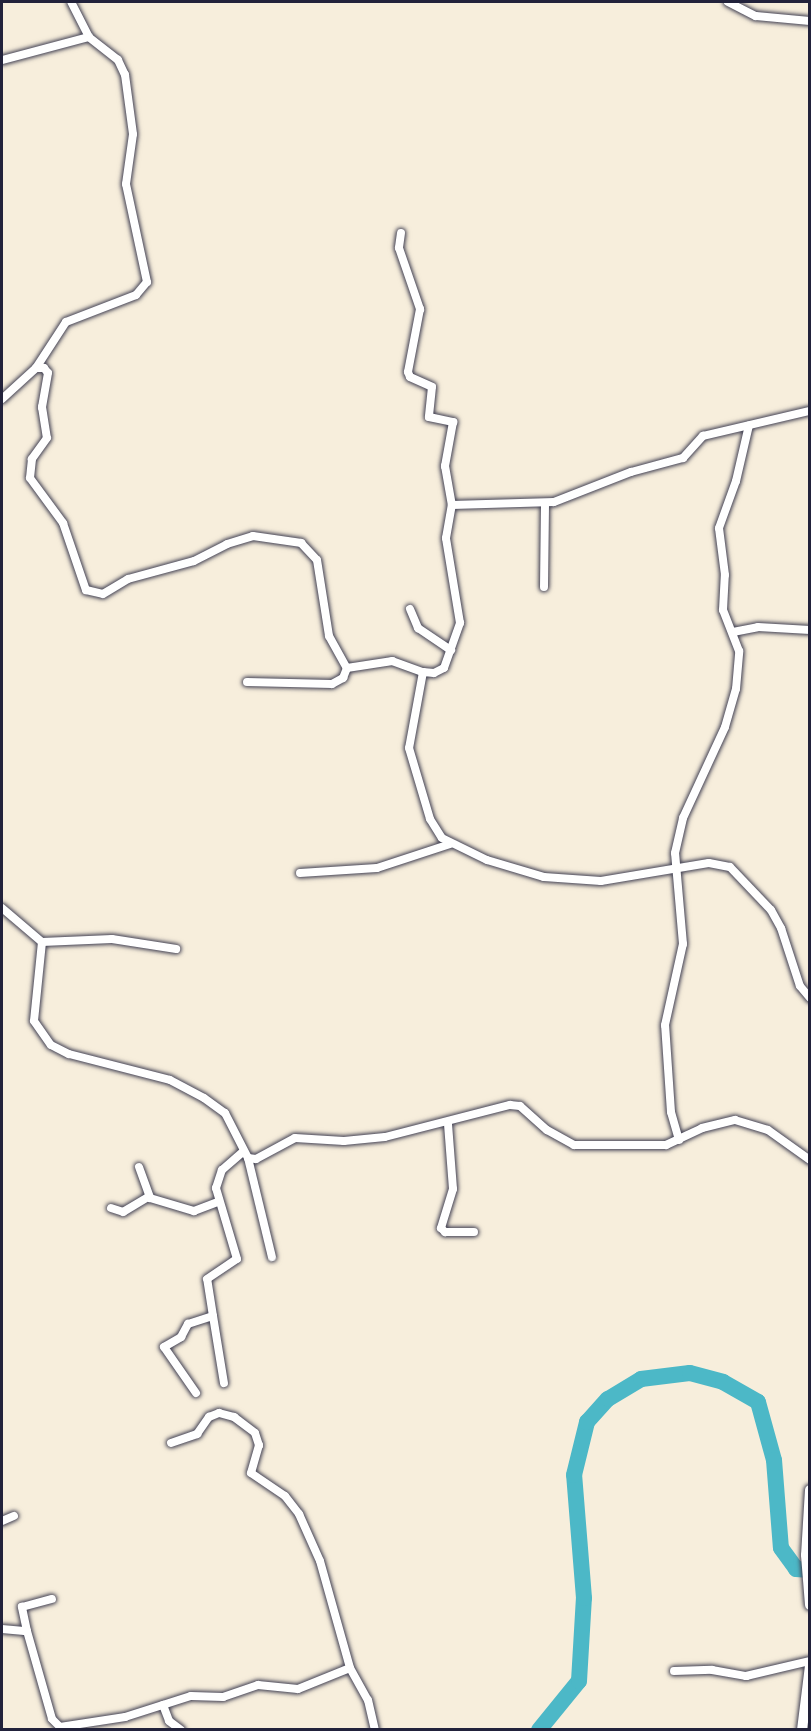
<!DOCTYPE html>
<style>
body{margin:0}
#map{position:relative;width:811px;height:1731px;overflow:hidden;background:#f7eedc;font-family:"Balsamiq Sans",sans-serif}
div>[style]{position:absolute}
.river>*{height:16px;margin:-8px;padding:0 8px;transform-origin:8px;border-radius:8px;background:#4cb8c7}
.roads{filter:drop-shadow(0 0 2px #424153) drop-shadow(0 0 2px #424153)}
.minor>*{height:8px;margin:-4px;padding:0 4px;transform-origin:4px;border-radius:4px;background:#fff}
.tertiary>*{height:10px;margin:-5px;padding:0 5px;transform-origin:5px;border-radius:5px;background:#fff}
span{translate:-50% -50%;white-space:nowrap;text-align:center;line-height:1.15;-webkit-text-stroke:4.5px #fdfcf7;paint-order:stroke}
.frame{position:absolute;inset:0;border:3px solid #22223b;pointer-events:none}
</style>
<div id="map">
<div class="river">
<i style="left:539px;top:1730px;width:63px;rotate:-50.8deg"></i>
<i style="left:579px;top:1681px;width:83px;rotate:-86.6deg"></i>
<i style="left:584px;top:1598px;width:123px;rotate:-94.6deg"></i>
<i style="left:574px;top:1475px;width:55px;rotate:-76.2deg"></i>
<i style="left:587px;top:1422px;width:31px;rotate:-48deg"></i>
<i style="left:608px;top:1399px;width:39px;rotate:-31deg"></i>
<i style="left:641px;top:1379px;width:49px;rotate:-7deg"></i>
<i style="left:690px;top:1373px;width:34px;rotate:15deg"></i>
<i style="left:723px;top:1382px;width:40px;rotate:29.7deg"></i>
<i style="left:758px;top:1402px;width:60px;rotate:74.6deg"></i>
<i style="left:774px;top:1460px;width:88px;rotate:85.5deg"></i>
<i style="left:781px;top:1548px;width:26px;rotate:54deg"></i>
<i style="left:796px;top:1569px;width:14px;rotate:4deg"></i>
</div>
<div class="roads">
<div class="minor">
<i style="left:728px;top:2px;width:31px;rotate:27deg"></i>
<i style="left:756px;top:16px;width:54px;rotate:5.3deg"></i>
<i style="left:2px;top:60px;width:90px;rotate:-14.8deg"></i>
<i style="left:401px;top:233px;width:15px;rotate:98deg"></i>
<i style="left:399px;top:248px;width:65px;rotate:71deg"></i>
<i style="left:420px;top:309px;width:64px;rotate:100.8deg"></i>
<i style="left:408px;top:372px;width:5px;rotate:68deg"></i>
<i style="left:410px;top:377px;width:24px;rotate:24deg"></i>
<i style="left:432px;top:387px;width:30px;rotate:96deg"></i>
<i style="left:429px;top:417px;width:25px;rotate:12deg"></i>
<i style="left:453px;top:422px;width:45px;rotate:100.3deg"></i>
<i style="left:445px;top:466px;width:40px;rotate:80deg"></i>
<i style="left:36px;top:368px;width:8px"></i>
<i style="left:44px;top:368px;width:6px;rotate:51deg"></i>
<i style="left:48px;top:373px;width:35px;rotate:100deg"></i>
<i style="left:42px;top:407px;width:31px;rotate:81deg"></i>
<i style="left:47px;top:438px;width:26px;rotate:126deg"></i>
<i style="left:32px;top:459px;width:19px;rotate:96deg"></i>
<i style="left:30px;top:478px;width:56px;rotate:53.7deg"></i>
<i style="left:63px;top:523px;width:71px;rotate:71.1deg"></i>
<i style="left:86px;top:590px;width:17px;rotate:13deg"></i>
<i style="left:103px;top:594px;width:29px;rotate:-31deg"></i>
<i style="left:128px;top:579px;width:68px;rotate:-15.3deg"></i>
<i style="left:194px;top:561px;width:37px;rotate:-27deg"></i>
<i style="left:227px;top:544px;width:27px;rotate:-17deg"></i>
<i style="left:253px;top:536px;width:49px;rotate:8.3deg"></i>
<i style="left:301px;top:543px;width:23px;rotate:47deg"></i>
<i style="left:317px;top:560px;width:77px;rotate:81deg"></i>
<i style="left:329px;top:636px;width:37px;rotate:61deg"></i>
<i style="left:347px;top:668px;width:46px;rotate:-8.8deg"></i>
<i style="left:392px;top:661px;width:33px;rotate:20deg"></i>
<i style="left:423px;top:672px;width:77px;rotate:100.4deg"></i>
<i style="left:409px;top:748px;width:74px;rotate:73.5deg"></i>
<i style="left:430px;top:819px;width:22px;rotate:58deg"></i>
<i style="left:442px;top:838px;width:50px;rotate:26.1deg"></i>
<i style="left:487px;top:860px;width:59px;rotate:16.6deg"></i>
<i style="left:544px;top:877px;width:57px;rotate:4deg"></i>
<i style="left:601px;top:881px;width:109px;rotate:-9.5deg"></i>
<i style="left:709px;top:863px;width:21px;rotate:11deg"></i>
<i style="left:730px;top:867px;width:59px;rotate:46.4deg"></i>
<i style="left:771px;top:910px;width:21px;rotate:61deg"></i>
<i style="left:781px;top:928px;width:61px;rotate:71.9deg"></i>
<i style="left:800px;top:986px;width:16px;rotate:50deg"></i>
<i style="left:2px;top:399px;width:46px;rotate:-42.4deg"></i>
<i style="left:36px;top:368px;width:55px;rotate:-56.9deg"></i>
<i style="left:66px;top:322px;width:75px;rotate:-21.1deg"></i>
<i style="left:136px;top:295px;width:17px;rotate:-50deg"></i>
<i style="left:147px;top:282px;width:100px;rotate:-102.1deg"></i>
<i style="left:126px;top:184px;width:50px;rotate:-82deg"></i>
<i style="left:133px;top:134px;width:60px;rotate:-97.7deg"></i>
<i style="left:125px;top:75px;width:17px;rotate:-115deg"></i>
<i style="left:118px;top:60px;width:37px;rotate:-142deg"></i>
<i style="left:89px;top:37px;width:39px;rotate:-117deg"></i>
<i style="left:544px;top:587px;width:83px;rotate:-89.3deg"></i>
<i style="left:410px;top:609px;width:21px;rotate:67deg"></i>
<i style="left:418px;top:628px;width:40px;rotate:34deg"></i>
<i style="left:733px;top:632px;width:25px;rotate:-11deg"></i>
<i style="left:758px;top:627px;width:52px;rotate:3.3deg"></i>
<i style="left:423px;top:672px;width:11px;rotate:5deg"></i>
<i style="left:434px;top:673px;width:11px;rotate:-27deg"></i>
<i style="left:444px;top:668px;width:48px;rotate:-70.4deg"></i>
<i style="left:460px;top:623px;width:86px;rotate:-99.4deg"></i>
<i style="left:446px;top:538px;width:34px;rotate:-80deg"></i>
<i style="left:452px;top:505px;width:102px;rotate:-1.7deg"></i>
<i style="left:554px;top:502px;width:83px;rotate:-21.3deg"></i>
<i style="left:631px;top:472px;width:54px;rotate:-15.1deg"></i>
<i style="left:683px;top:458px;width:30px;rotate:-48deg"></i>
<i style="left:703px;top:436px;width:110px;rotate:-13.2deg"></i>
<i style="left:247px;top:682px;width:85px;rotate:1.3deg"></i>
<i style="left:332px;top:684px;width:13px;rotate:-29deg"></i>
<i style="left:343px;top:678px;width:11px;rotate:-68deg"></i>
<i style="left:300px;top:873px;width:77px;rotate:-3.7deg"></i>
<i style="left:377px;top:868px;width:77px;rotate:-18.2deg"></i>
<i style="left:2px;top:908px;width:52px;rotate:40.4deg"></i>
<i style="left:42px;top:942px;width:79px;rotate:95.8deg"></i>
<i style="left:34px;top:1021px;width:29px;rotate:55deg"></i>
<i style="left:51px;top:1045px;width:20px;rotate:27deg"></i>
<i style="left:69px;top:1054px;width:104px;rotate:14.4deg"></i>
<i style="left:170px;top:1080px;width:38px;rotate:28deg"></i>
<i style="left:204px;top:1098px;width:26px;rotate:36deg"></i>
<i style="left:225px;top:1113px;width:51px;rotate:62.9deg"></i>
<i style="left:248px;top:1158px;width:8px;rotate:7deg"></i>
<i style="left:256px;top:1159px;width:44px;rotate:-28.3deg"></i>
<i style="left:295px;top:1138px;width:49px;rotate:3.5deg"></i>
<i style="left:344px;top:1141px;width:41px;rotate:-5.6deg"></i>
<i style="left:385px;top:1137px;width:129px;rotate:-14.4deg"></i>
<i style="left:510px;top:1105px;width:10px;rotate:6deg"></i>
<i style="left:520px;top:1106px;width:36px;rotate:42deg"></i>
<i style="left:547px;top:1130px;width:31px;rotate:29deg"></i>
<i style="left:574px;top:1145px;width:92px"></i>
<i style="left:666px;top:1145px;width:40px;rotate:-25deg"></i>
<i style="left:702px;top:1128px;width:34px;rotate:-14deg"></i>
<i style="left:735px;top:1120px;width:34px;rotate:17deg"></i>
<i style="left:768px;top:1130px;width:52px;rotate:35.5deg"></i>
<i style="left:42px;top:942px;width:70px;rotate:-2.5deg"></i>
<i style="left:112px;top:939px;width:65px;rotate:8.9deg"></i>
<i style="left:448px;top:1124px;width:65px;rotate:85.6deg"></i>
<i style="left:453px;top:1189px;width:41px;rotate:107.1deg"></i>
<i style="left:441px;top:1228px;width:6px;rotate:45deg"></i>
<i style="left:445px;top:1232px;width:29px"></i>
<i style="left:679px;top:1140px;width:29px;rotate:-106deg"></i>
<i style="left:671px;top:1112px;width:87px;rotate:-93.9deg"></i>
<i style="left:665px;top:1025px;width:83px;rotate:-77.5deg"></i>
<i style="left:683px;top:944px;width:91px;rotate:-95deg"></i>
<i style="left:675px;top:853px;width:36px;rotate:-77deg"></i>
<i style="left:683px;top:818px;width:100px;rotate:-65.2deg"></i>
<i style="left:725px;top:727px;width:40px;rotate:-74deg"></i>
<i style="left:736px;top:689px;width:38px;rotate:-85deg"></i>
<i style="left:739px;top:651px;width:44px;rotate:-111.3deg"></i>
<i style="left:723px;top:610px;width:35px;rotate:-87deg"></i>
<i style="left:725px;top:575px;width:47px;rotate:-97.3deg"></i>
<i style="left:719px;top:528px;width:50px;rotate:-70.1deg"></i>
<i style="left:736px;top:481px;width:57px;rotate:-76.9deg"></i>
<i style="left:248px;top:1158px;width:102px;rotate:76.4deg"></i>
<i style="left:139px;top:1167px;width:33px;rotate:70deg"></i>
<i style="left:150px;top:1198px;width:46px;rotate:16.5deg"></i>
<i style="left:194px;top:1211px;width:26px;rotate:-21deg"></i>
<i style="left:111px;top:1208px;width:13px;rotate:18deg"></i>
<i style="left:123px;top:1212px;width:29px;rotate:-31deg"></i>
<i style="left:213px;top:1316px;width:68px;rotate:80.7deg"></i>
<i style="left:196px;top:1393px;width:56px;rotate:-124.8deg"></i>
<i style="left:164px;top:1347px;width:20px;rotate:-30deg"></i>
<i style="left:181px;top:1337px;width:15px;rotate:-62deg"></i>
<i style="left:188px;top:1324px;width:26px;rotate:-18deg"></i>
<i style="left:213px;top:1316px;width:37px;rotate:-99deg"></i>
<i style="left:207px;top:1279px;width:36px;rotate:-34deg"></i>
<i style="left:237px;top:1259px;width:74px;rotate:-106.5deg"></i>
<i style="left:216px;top:1188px;width:19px;rotate:-72deg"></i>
<i style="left:222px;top:1170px;width:28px;rotate:-41deg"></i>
<i style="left:171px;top:1443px;width:28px;rotate:-19deg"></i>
<i style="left:197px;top:1434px;width:21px;rotate:-55deg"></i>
<i style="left:209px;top:1417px;width:11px;rotate:-22deg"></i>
<i style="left:219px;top:1413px;width:16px;rotate:15deg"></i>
<i style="left:234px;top:1417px;width:26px;rotate:37deg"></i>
<i style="left:255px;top:1433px;width:13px;rotate:72deg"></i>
<i style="left:259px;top:1445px;width:29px;rotate:106deg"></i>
<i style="left:251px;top:1473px;width:41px;rotate:34.1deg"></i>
<i style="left:285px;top:1496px;width:23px;rotate:52deg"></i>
<i style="left:299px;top:1514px;width:51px;rotate:65.9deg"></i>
<i style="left:320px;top:1561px;width:111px;rotate:74.3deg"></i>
<i style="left:2px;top:1521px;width:13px;rotate:-23deg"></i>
<i style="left:2px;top:1629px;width:25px;rotate:5deg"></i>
<i style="left:27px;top:1631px;width:91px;rotate:74.1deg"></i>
<i style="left:52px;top:1719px;width:11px;rotate:45deg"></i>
<i style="left:60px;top:1727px;width:66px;rotate:-8.7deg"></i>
<i style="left:125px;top:1717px;width:69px;rotate:-17.7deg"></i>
<i style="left:191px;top:1696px;width:32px;rotate:2deg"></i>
<i style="left:223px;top:1697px;width:37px;rotate:-19deg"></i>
<i style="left:258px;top:1685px;width:40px;rotate:5.7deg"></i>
<i style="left:298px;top:1689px;width:56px;rotate:-22deg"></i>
<i style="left:350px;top:1668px;width:37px;rotate:61deg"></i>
<i style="left:368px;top:1700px;width:31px;rotate:77deg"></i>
<i style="left:27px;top:1631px;width:25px;rotate:-102deg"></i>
<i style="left:22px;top:1607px;width:31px;rotate:-15deg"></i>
<i style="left:674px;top:1671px;width:38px;rotate:-2deg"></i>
<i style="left:712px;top:1670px;width:35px;rotate:10deg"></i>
<i style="left:746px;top:1676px;width:66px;rotate:-13.2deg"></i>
<i style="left:163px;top:1705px;width:17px;rotate:69deg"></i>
<i style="left:169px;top:1721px;width:15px;rotate:37deg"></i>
</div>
<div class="tertiary">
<i style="left:810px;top:1490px;width:65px;rotate:93.5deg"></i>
<i style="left:806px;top:1555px;width:50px;rotate:85.4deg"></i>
<i style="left:802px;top:1730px;width:64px;rotate:-82.9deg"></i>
</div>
</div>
<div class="frame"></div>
</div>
